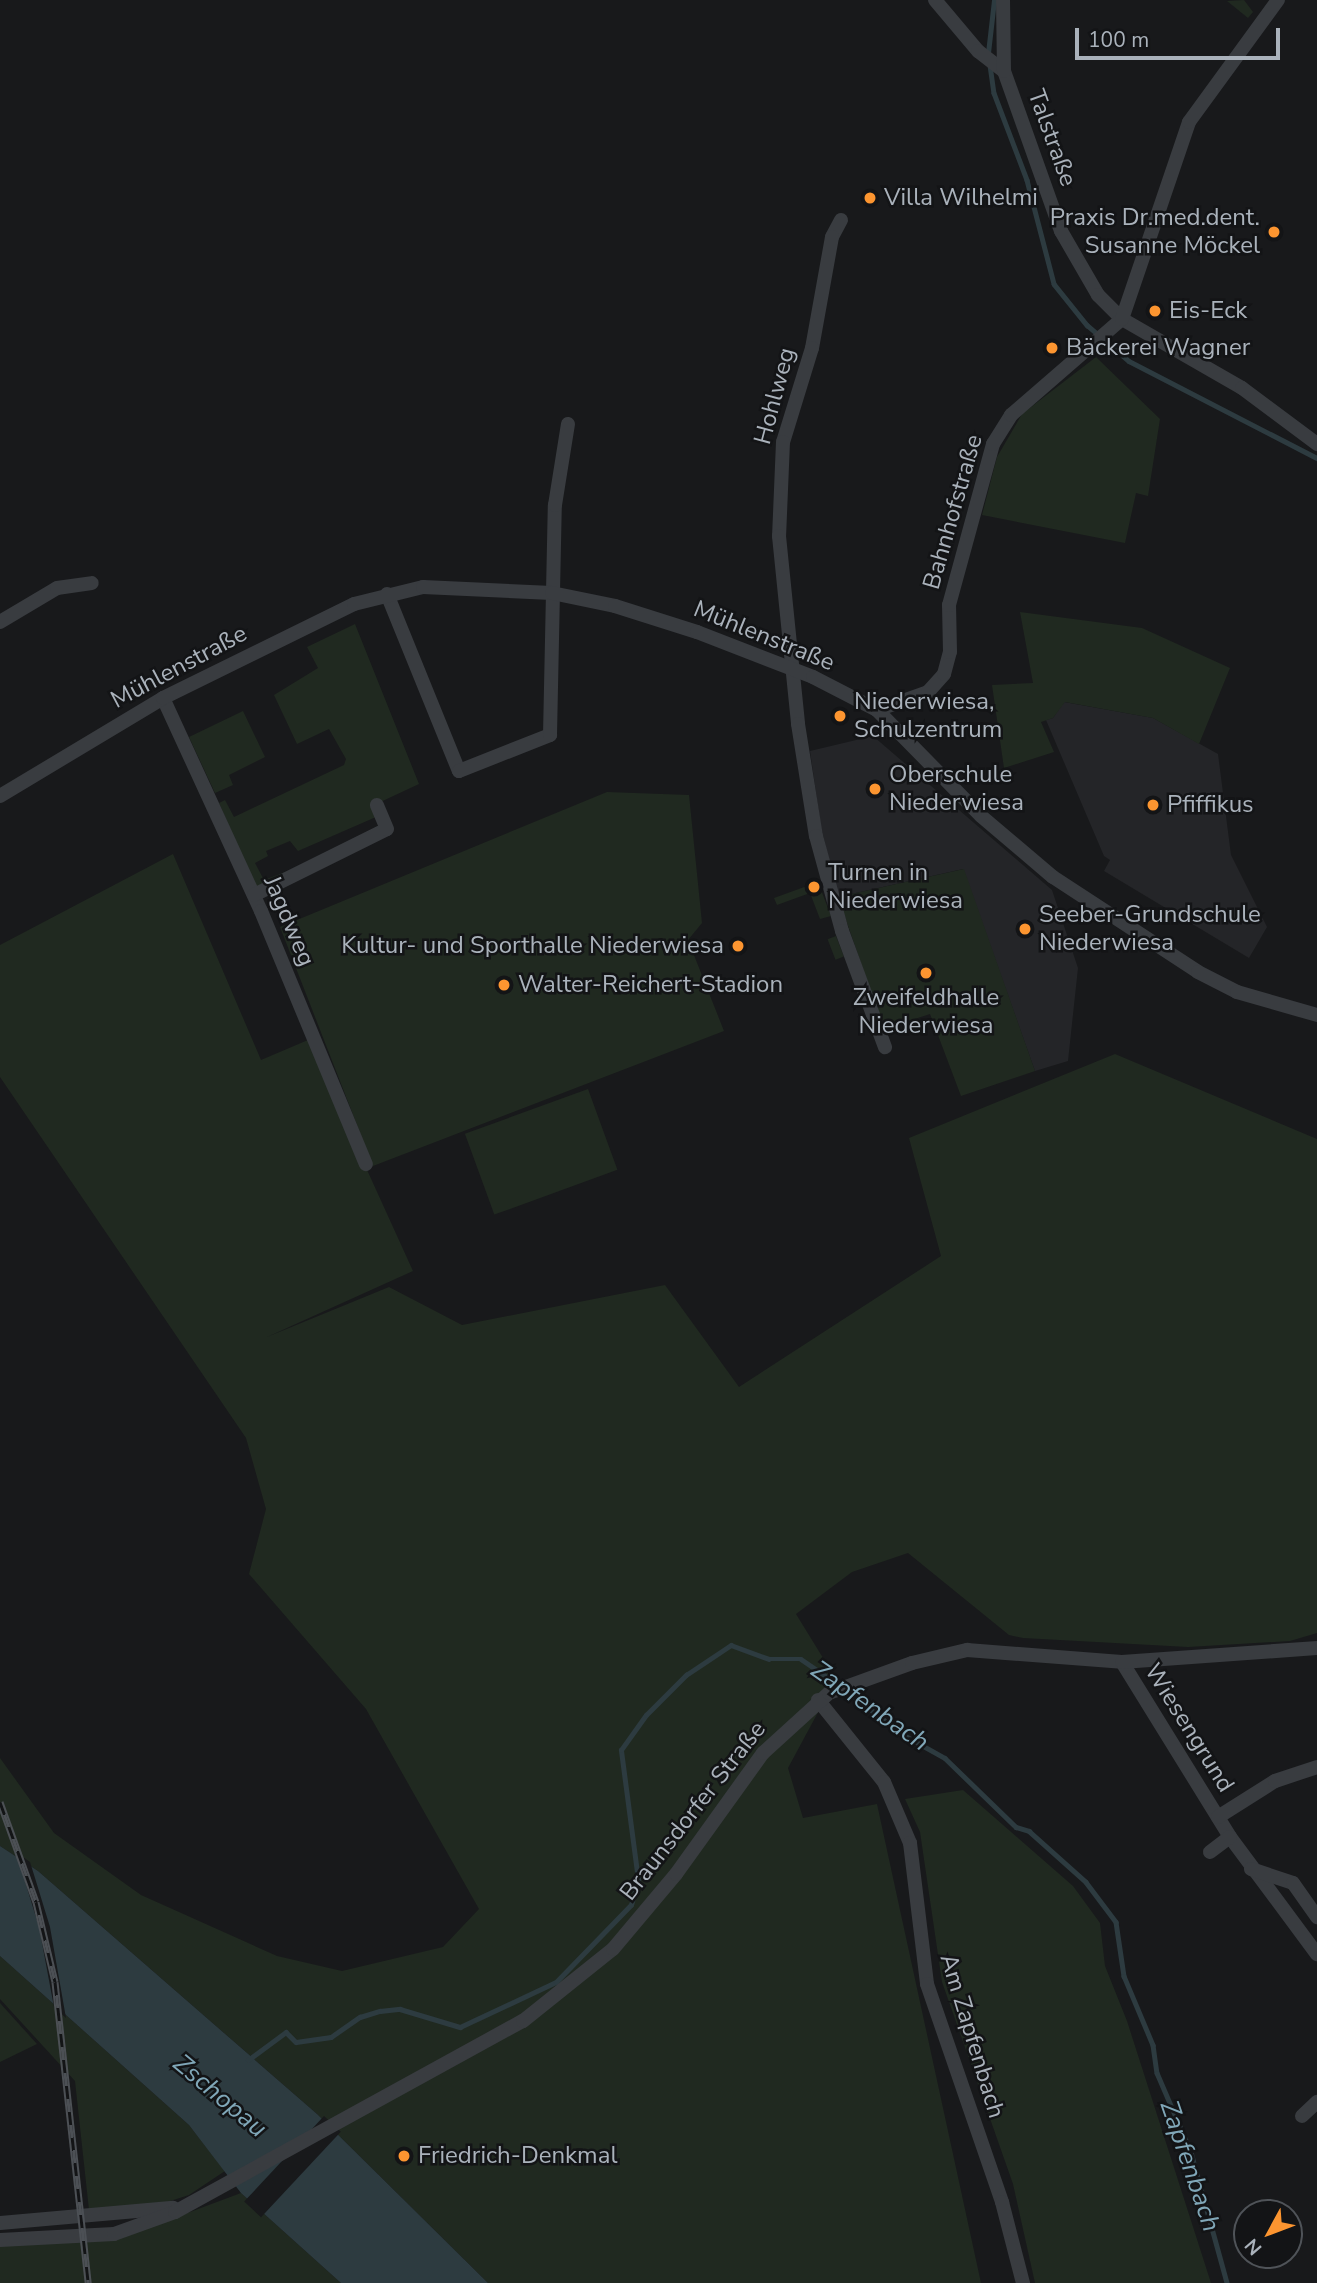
<!DOCTYPE html>
<meta charset="utf-8">
<style>
body{margin:0}
#map{position:relative;width:1317px;height:2283px;overflow:hidden;background:#18191b;font-family:"Nunito Sans",sans-serif}
div>[style]{position:absolute}
.built>*{inset:0;background:#242528}
.green>*{inset:0;background:#202920;transform-origin:0 0}
.water>*{inset:0;background:#2d3b40}
.pier>*{inset:0;background:#18191b;transform-origin:0 0}
.stream>*{height:4.5px;margin:-2.25px;padding:0 2.25px;transform-origin:2.25px;border-radius:2.25px;background:#2d3b40}
.minor>*{height:14px;margin:-7px;padding:0 7px;transform-origin:7px;border-radius:7px;background:#393c40}
.rail>*{height:7px;margin-top:-3.5px;transform-origin:0;background:repeating-linear-gradient(90deg,#131416 0 13px,#4c5055 0 26px);box-sizing:border-box;border-block:2px solid #4c5055}
.dots>*{width:19px;height:19px;translate:-50% -50%;box-sizing:border-box;border:4px solid #131416;border-radius:50%}
span{translate:-50% -50%;white-space:nowrap;text-align:center;line-height:1.15;-webkit-text-stroke:5px #131416;paint-order:stroke}
.street-label{font-size:24px;color:#aab2bb}
.poi-label{font-size:24px;color:#aab2bb}
.left{translate:0 -50%;text-align:left}
.right{translate:-100% -50%;text-align:right}
.water-label{font-size:26px;color:#80a7b8;font-style:italic}
.north{position:absolute;left:1233px;top:2199px;width:70px;height:70px;box-sizing:border-box;background:#131416;border:2px solid #4f5358;border-radius:50%;rotate:229deg;font-size:19px;font-weight:700;line-height:28px;text-align:center;color:#aab2bb}
.north::after{content:'';display:block;margin:auto;width:24px;height:32px;background:#fc9530;clip-path:polygon(50% 0,100% 100%,50% 72%,0 100%)}
.scale{position:absolute;left:1075px;top:28px;width:205px;height:32px;box-sizing:border-box;border:4px solid #aab2bb;border-top:0;padding-left:9px;font-size:21px;line-height:24px;white-space:nowrap;color:#aab2bb;-webkit-text-stroke:5px #131416;paint-order:stroke}
</style>
<div id="map">
<div class="built">
<i style="clip-path:polygon(1064px 702px,1153px 718px,1218px 754px,1231px 855px,1267px 927px,1249px 958px,1104px 871px,1110px 860px,1104px 856px,1046px 720px,1053px 718px)"></i>
<i style="clip-path:polygon(873px 736px,1052px 890px,1078px 968px,1068px 1061px,1035px 1071px,963px 869px,838px 897px,821px 827px,810px 751px)"></i>
</div>
<div class="green">
<i style="clip-path:polygon(1244px 0,1253px 12px,1248px 18px,1227px 1px)"></i>
<i style="clip-path:polygon(1096px 357px,1160px 419px,1148px 496px,1136px 493px,1125px 543px,982px 515px,997px 457px,1022px 414px)"></i>
<i style="clip-path:polygon(1020px 612px,1142px 628px,1230px 668px,1199px 744px,1153px 718px,1065px 702px,1053px 718px,1041px 722px,1054px 752px,1004px 768px,992px 685px,1033px 683px)"></i>
<i style="clip-path:polygon(355px 624px,419px 784px,374px 805px,376px 817px,298px 851px,290px 841px,266px 851px,268px 856px,255px 863px,264px 880px,296px 868px,256px 888px,219px 803px,225px 800px,234px 817px,344px 765px,346px 759px,329px 729px,297px 744px,274px 695px,318px 668px,307px 647px)"></i>
<i style="clip-path:polygon(243px 711px,265px 757px,229px 775px,233px 785px,215px 793px,189px 737px)"></i>
<i style="clip-path:polygon(607px 792px,689px 795px,702px 923px,688px 940px,724px 1031px,373px 1166px,280px 927px)"></i>
<i style="clip-path:polygon(173px 854px,261px 1060px,308px 1040px,413px 1271px,267px 1337px,389px 1287px,462px 1325px,665px 1285px,739px 1387px,941px 1256px,909px 1138px,1115px 1054px,1317px 1139px,1317px 1633px,1290px 1641px,1188px 1647px,1023px 1638px,1009px 1635px,908px 1553px,852px 1572px,796px 1614px,836px 1679px,788px 1768px,803px 1818px,877px 1804px,981px 2283px,488px 2283px,317px 2114px,38px 1871px,0 1846px,0 1758px,54px 1833px,141px 1895px,277px 1956px,342px 1971px,443px 1947px,479px 1909px,366px 1709px,249px 1574px,266px 1509px,246px 1438px,0 1077px,0 945px)"></i>
<i style="clip-path:polygon(964px 869px,1035px 1071px,961px 1096px,930px 1014px,884px 1029px,838px 897px)"></i>
<i style="clip-path:polygon(818px 882px,831px 916px,820px 919px,810px 893px,777px 905px,774px 898px)"></i>
<i style="left:836px;top:936px;width:22px;height:9px;rotate:69deg"></i>
<i style="left:588px;top:1089px;width:86px;height:131px;rotate:70deg"></i>
<i style="clip-path:polygon(963px 1790px,1073px 1886px,1100px 1923px,1105px 1966px,1127px 2021px,1211px 2283px,1035px 2283px,1013px 2184px,942px 1982px,920px 1832px,905px 1799px)"></i>
<i style="clip-path:polygon(0 1956px,189px 2125px,225px 2171px,189px 2195px,164px 2203px,89px 2210px,75px 2081px,0 1999px)"></i>
<i style="clip-path:polygon(0 2003px,37px 2044px,0 2062px)"></i>
<i style="clip-path:polygon(241px 2193px,341px 2283px,0 2283px,0 2245px,115px 2240px)"></i>
</div>
<div class="water">
<i style="clip-path:polygon(0 1846px,38px 1871px,317px 2114px,488px 2283px,341px 2283px,241px 2193px,189px 2125px,0 1956px)"></i>
</div>
<div class="pier">
<i style="clip-path:polygon(16px 1852px,30px 1862px,35px 1878px,50px 1927px,66px 2018px,54px 2007px,39px 1927px)"></i>
<i style="left:324px;top:2116px;width:23px;height:117px;rotate:43deg"></i>
</div>
<div class="stream">
<i style="left:988px;top:53px;width:53px;rotate:-83.5deg"></i>
<i style="left:990px;top:65px;width:28px;rotate:82deg"></i>
<i style="left:994px;top:93px;width:93px;rotate:69.2deg"></i>
<i style="left:1027px;top:180px;width:107px;rotate:75.4deg"></i>
<i style="left:1054px;top:284px;width:53px;rotate:51.2deg"></i>
<i style="left:1087px;top:325px;width:55px;rotate:40.6deg"></i>
<i style="left:1129px;top:361px;width:212px;rotate:27.3deg"></i>
<i style="left:846px;top:1690px;width:71px;rotate:38.2deg"></i>
<i style="left:902px;top:1734px;width:49px;rotate:29.2deg"></i>
<i style="left:945px;top:1758px;width:99px;rotate:44.2deg"></i>
<i style="left:1016px;top:1827px;width:14px;rotate:17deg"></i>
<i style="left:1029px;top:1831px;width:76px;rotate:41.8deg"></i>
<i style="left:1086px;top:1882px;width:50px;rotate:53.1deg"></i>
<i style="left:1116px;top:1922px;width:55px;rotate:81.6deg"></i>
<i style="left:1124px;top:1976px;width:75px;rotate:67.2deg"></i>
<i style="left:1153px;top:2045px;width:28px;rotate:82deg"></i>
<i style="left:1157px;top:2073px;width:86px;rotate:66.7deg"></i>
<i style="left:1191px;top:2152px;width:136px;rotate:74.6deg"></i>
<i style="left:248px;top:2060px;width:47px;rotate:-36.4deg"></i>
<i style="left:286px;top:2032px;width:14px;rotate:45deg"></i>
<i style="left:296px;top:2042px;width:35px;rotate:-8deg"></i>
<i style="left:331px;top:2037px;width:35px;rotate:-35deg"></i>
<i style="left:360px;top:2017px;width:21px;rotate:-17deg"></i>
<i style="left:380px;top:2011px;width:20px;rotate:-6deg"></i>
<i style="left:400px;top:2009px;width:63px;rotate:16.7deg"></i>
<i style="left:460px;top:2027px;width:106px;rotate:-25.1deg"></i>
<i style="left:556px;top:1982px;width:107px;rotate:-45.8deg"></i>
<i style="left:631px;top:1905px;width:26px;rotate:-74deg"></i>
<i style="left:638px;top:1880px;width:131px;rotate:-97.5deg"></i>
<i style="left:621px;top:1750px;width:43px;rotate:-54.5deg"></i>
<i style="left:646px;top:1715px;width:57px;rotate:-45deg"></i>
<i style="left:686px;top:1675px;width:54px;rotate:-33.7deg"></i>
<i style="left:731px;top:1645px;width:40px;rotate:20.2deg"></i>
<i style="left:769px;top:1659px;width:32px"></i>
<i style="left:801px;top:1659px;width:46px;rotate:34.4deg"></i>
</div>
<div class="minor">
<i style="left:935px;top:0;width:67px;rotate:49.9deg"></i>
<i style="left:978px;top:51px;width:33px;rotate:38deg"></i>
<i style="left:1004px;top:71px;width:170px;rotate:70.4deg"></i>
<i style="left:1061px;top:231px;width:74px;rotate:60deg"></i>
<i style="left:1098px;top:295px;width:34px;rotate:45deg"></i>
<i style="left:1122px;top:319px;width:138px;rotate:29.9deg"></i>
<i style="left:1242px;top:388px;width:94px;rotate:36.7deg"></i>
<i style="left:1003px;top:0;width:71px;rotate:89.2deg"></i>
<i style="left:841px;top:220px;width:19px;rotate:118deg"></i>
<i style="left:832px;top:237px;width:113px;rotate:100.2deg"></i>
<i style="left:812px;top:348px;width:98px;rotate:107.1deg"></i>
<i style="left:783px;top:442px;width:94px;rotate:92.4deg"></i>
<i style="left:779px;top:536px;width:189px;rotate:84.2deg"></i>
<i style="left:798px;top:724px;width:113px;rotate:80.9deg"></i>
<i style="left:816px;top:836px;width:98px;rotate:74.7deg"></i>
<i style="left:842px;top:931px;width:124px;rotate:69.7deg"></i>
<i style="left:387px;top:594px;width:191px;rotate:67.9deg"></i>
<i style="left:459px;top:771px;width:98px;rotate:-21.6deg"></i>
<i style="left:550px;top:735px;width:230px;rotate:-88.8deg"></i>
<i style="left:555px;top:505px;width:82px;rotate:-80.9deg"></i>
<i style="left:0;top:622px;width:66px;rotate:-30.8deg"></i>
<i style="left:57px;top:588px;width:35px;rotate:-8deg"></i>
<i style="left:163px;top:698px;width:234px;rotate:65.3deg"></i>
<i style="left:261px;top:911px;width:274px;rotate:67.5deg"></i>
<i style="left:877px;top:710px;width:54px;rotate:-19.4deg"></i>
<i style="left:928px;top:692px;width:24px;rotate:-48deg"></i>
<i style="left:944px;top:674px;width:23px;rotate:-75deg"></i>
<i style="left:950px;top:652px;width:47px;rotate:-91.2deg"></i>
<i style="left:949px;top:605px;width:167px;rotate:-74.7deg"></i>
<i style="left:993px;top:444px;width:34px;rotate:-58deg"></i>
<i style="left:1011px;top:415px;width:147px;rotate:-40.9deg"></i>
<i style="left:1122px;top:319px;width:208px;rotate:-71.2deg"></i>
<i style="left:1189px;top:122px;width:151px;rotate:-53.9deg"></i>
<i style="left:0;top:796px;width:190px;rotate:-31deg"></i>
<i style="left:163px;top:698px;width:213px;rotate:-26.2deg"></i>
<i style="left:354px;top:604px;width:71px;rotate:-13.8deg"></i>
<i style="left:423px;top:587px;width:129px;rotate:2.7deg"></i>
<i style="left:552px;top:593px;width:64px;rotate:11.7deg"></i>
<i style="left:615px;top:606px;width:86px;rotate:17.6deg"></i>
<i style="left:697px;top:632px;width:124px;rotate:21.2deg"></i>
<i style="left:813px;top:677px;width:72px;rotate:27.3deg"></i>
<i style="left:877px;top:710px;width:148px;rotate:45.5deg"></i>
<i style="left:981px;top:816px;width:94px;rotate:40.3deg"></i>
<i style="left:1053px;top:877px;width:173px;rotate:33.2deg"></i>
<i style="left:1198px;top:972px;width:44px;rotate:27.1deg"></i>
<i style="left:1237px;top:992px;width:83px;rotate:16deg"></i>
<i style="left:254px;top:895px;width:148px;rotate:-26.4deg"></i>
<i style="left:387px;top:829px;width:26px;rotate:-113deg"></i>
<i style="left:1122px;top:1662px;width:206px;rotate:58.3deg"></i>
<i style="left:1230px;top:1837px;width:146px;rotate:53.4deg"></i>
<i style="left:818px;top:1700px;width:105px;rotate:51.2deg"></i>
<i style="left:884px;top:1782px;width:66px;rotate:66.9deg"></i>
<i style="left:910px;top:1843px;width:142px;rotate:83.1deg"></i>
<i style="left:927px;top:1984px;width:231px;rotate:71deg"></i>
<i style="left:1002px;top:2202px;width:84px;rotate:75.5deg"></i>
<i style="left:1218px;top:1817px;width:67px;rotate:-32.3deg"></i>
<i style="left:1275px;top:1781px;width:44px;rotate:-18.4deg"></i>
<i style="left:1210px;top:1852px;width:25px;rotate:-37deg"></i>
<i style="left:1251px;top:1869px;width:44px;rotate:18.4deg"></i>
<i style="left:1293px;top:1883px;width:42px;rotate:54.8deg"></i>
<i style="left:1302px;top:2116px;width:21px;rotate:-43deg"></i>
<i style="left:0;top:2223px;width:174px;rotate:-5deg"></i>
<i style="left:0;top:2240px;width:114px;rotate:-3deg"></i>
<i style="left:114px;top:2234px;width:65px;rotate:-19.8deg"></i>
<i style="left:175px;top:2212px;width:397px;rotate:-28.8deg"></i>
<i style="left:523px;top:2021px;width:115px;rotate:-38.7deg"></i>
<i style="left:613px;top:1949px;width:98px;rotate:-50deg"></i>
<i style="left:676px;top:1874px;width:149px;rotate:-54.3deg"></i>
<i style="left:763px;top:1753px;width:89px;rotate:-42.3deg"></i>
<i style="left:829px;top:1693px;width:88px;rotate:-19.9deg"></i>
<i style="left:912px;top:1663px;width:57px;rotate:-13.3deg"></i>
<i style="left:967px;top:1650px;width:155px;rotate:4.4deg"></i>
<i style="left:1122px;top:1662px;width:196px;rotate:-4.1deg"></i>
</div>
<div class="rail">
<i style="left:0;top:1802px;width:106px;rotate:70.2deg"></i>
<i style="left:36px;top:1902px;width:82px;rotate:76.6deg"></i>
<i style="left:55px;top:1982px;width:303px;rotate:83.7deg"></i>
</div>
<div class="dots">
<i style="left:870px;top:198px;background:#fc9530"></i>
<i style="left:1274px;top:232px;background:#fc9530"></i>
<i style="left:1155px;top:311px;background:#fc9530"></i>
<i style="left:1052px;top:348px;background:#fc9530"></i>
<i style="left:840px;top:716px;background:#fc9530"></i>
<i style="left:875px;top:789px;background:#fc9530"></i>
<i style="left:1153px;top:805px;background:#fc9530"></i>
<i style="left:814px;top:887px;background:#fc9530"></i>
<i style="left:1025px;top:929px;background:#fc9530"></i>
<i style="left:738px;top:946px;background:#fc9530"></i>
<i style="left:926px;top:973px;background:#fc9530"></i>
<i style="left:504px;top:985px;background:#fc9530"></i>
<i style="left:404px;top:2156px;background:#fc9530"></i>
</div>
<div class="street-label">
<span style="left:1052px;top:138px;rotate:70deg">Talstraße</span>
<span style="left:775px;top:396px;rotate:-75deg">Hohlweg</span>
<span style="left:953px;top:512px;rotate:-74deg">Bahnhofstraße</span>
<span style="left:764px;top:636px;rotate:22deg">Mühlenstraße</span>
<span style="left:179px;top:667px;rotate:-28deg">Mühlenstraße</span>
<span style="left:289px;top:921px;rotate:67deg">Jagdweg</span>
<span style="left:1189px;top:1728px;rotate:58deg">Wiesengrund</span>
<span style="left:693px;top:1811px;rotate:-52deg">Braunsdorfer Straße</span>
<span style="left:972px;top:2036px;rotate:73deg">Am Zapfenbach</span>
</div>
<div class="poi-label">
<span class="left" style="left:884px;top:198px">Villa Wilhelmi</span>
<span class="right" style="left:1260px;top:232px">Praxis Dr.med.dent.<br>Susanne Möckel</span>
<span class="left" style="left:1169px;top:311px">Eis-Eck</span>
<span class="left" style="left:1066px;top:348px">Bäckerei Wagner</span>
<span class="left" style="left:854px;top:716px">Niederwiesa,<br>Schulzentrum</span>
<span class="left" style="left:889px;top:789px">Oberschule<br>Niederwiesa</span>
<span class="left" style="left:1167px;top:805px">Pfiffikus</span>
<span class="left" style="left:828px;top:887px">Turnen in<br>Niederwiesa</span>
<span class="left" style="left:1039px;top:929px">Seeber-Grundschule<br>Niederwiesa</span>
<span class="right" style="left:724px;top:946px">Kultur- und Sporthalle Niederwiesa</span>
<span class="left" style="left:518px;top:985px">Walter-Reichert-Stadion</span>
<span style="left:926px;top:1012px">Zweifeldhalle<br>Niederwiesa</span>
<span class="left" style="left:418px;top:2156px">Friedrich-Denkmal</span>
</div>
<div class="water-label">
<span style="left:870px;top:1706px;rotate:35deg">Zapfenbach</span>
<span style="left:220px;top:2096px;rotate:40deg">Zschopau</span>
<span style="left:1190px;top:2166px;rotate:71deg">Zapfenbach</span>
</div>
<div class="north">N</div>
<div class="scale">100 m</div>
</div>
